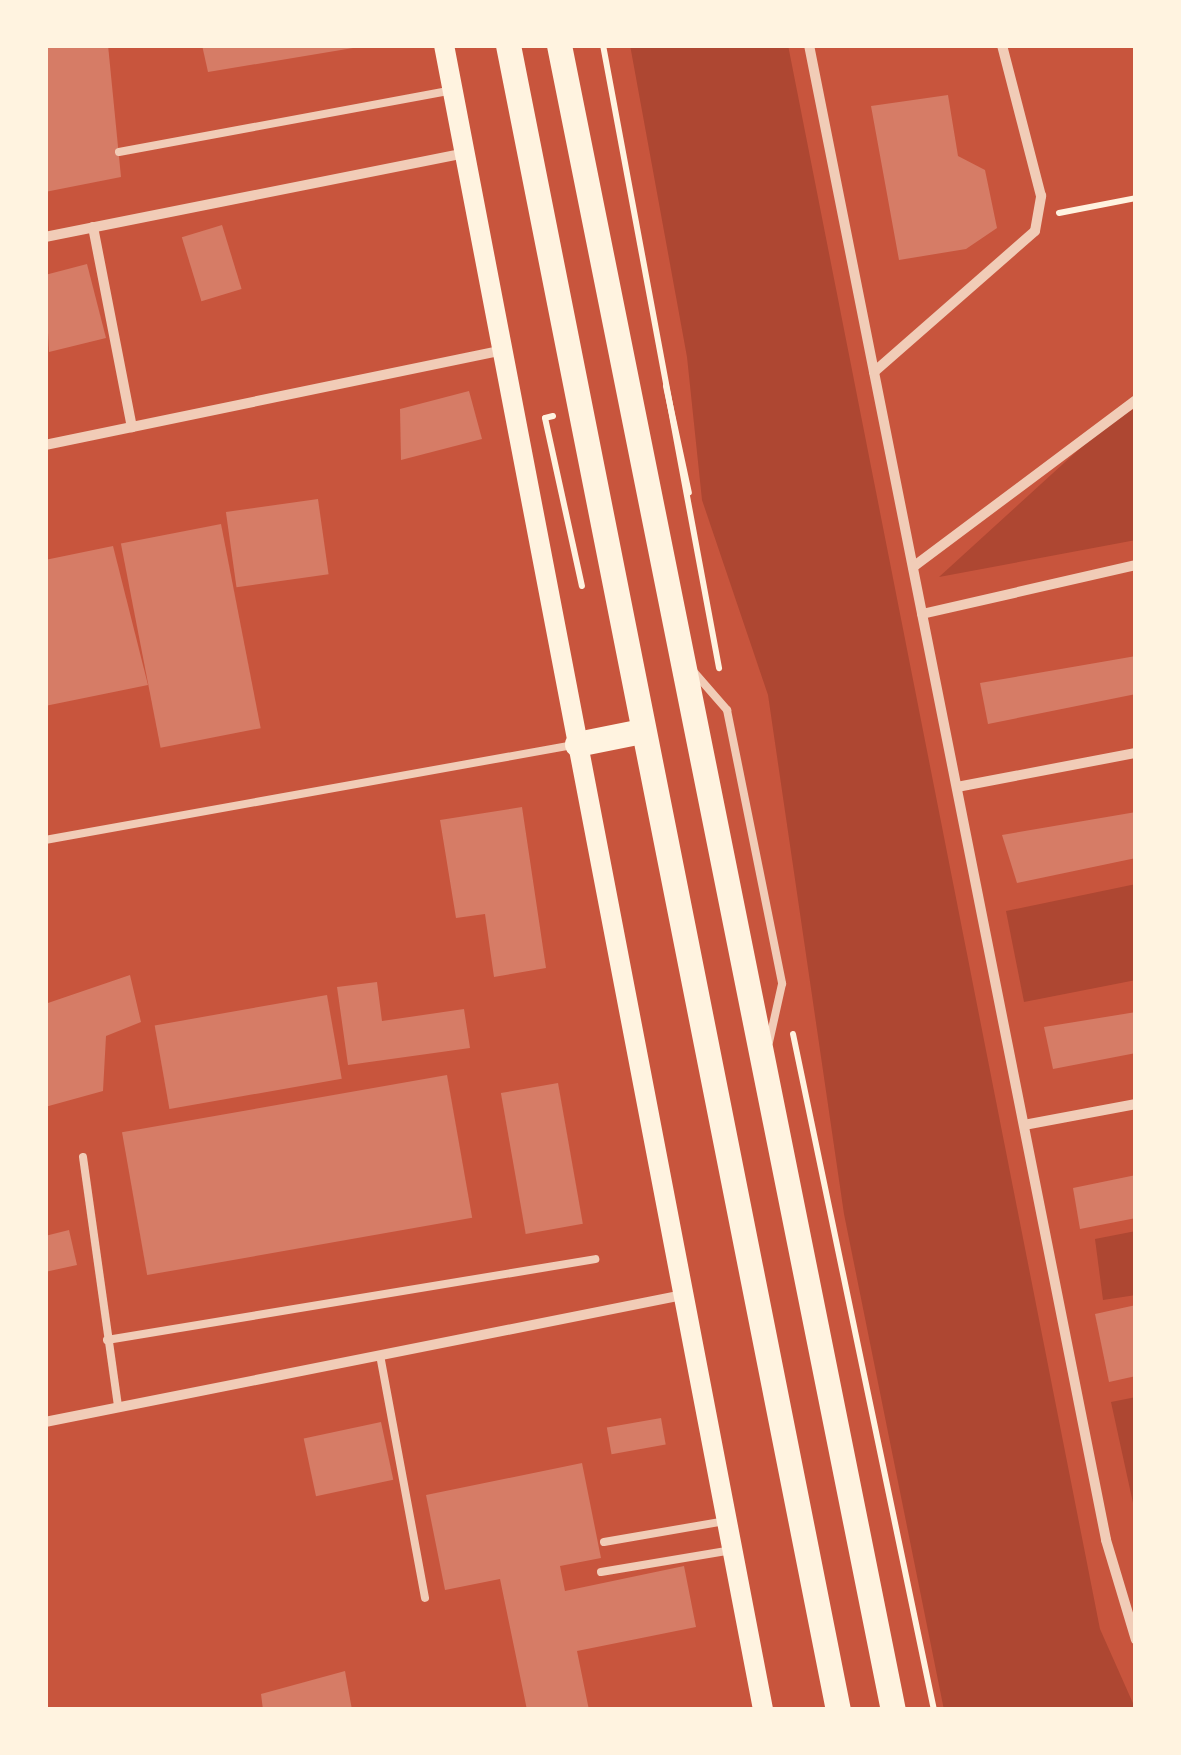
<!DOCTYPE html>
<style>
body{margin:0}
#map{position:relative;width:1181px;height:1755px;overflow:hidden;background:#c8553d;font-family:"Golos Text",sans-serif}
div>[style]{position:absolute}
.green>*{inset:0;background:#ae4732}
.building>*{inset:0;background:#d67c66;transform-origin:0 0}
.path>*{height:6px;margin:-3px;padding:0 3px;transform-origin:3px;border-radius:3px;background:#fff3e0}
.service>*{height:8px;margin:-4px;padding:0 4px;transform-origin:4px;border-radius:4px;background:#f1ccb7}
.minor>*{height:10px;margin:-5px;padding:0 5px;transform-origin:5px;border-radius:5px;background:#f1ccb7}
.secondary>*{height:20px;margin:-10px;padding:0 10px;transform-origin:10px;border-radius:10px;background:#fff3e0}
.primary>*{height:25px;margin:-12.5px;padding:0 12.5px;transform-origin:12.5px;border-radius:12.5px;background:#fff3e0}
span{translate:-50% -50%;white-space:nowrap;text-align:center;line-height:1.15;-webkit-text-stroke:8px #fff3e0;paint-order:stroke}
.frame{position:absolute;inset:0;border:48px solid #fff3e0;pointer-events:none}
</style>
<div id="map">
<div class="green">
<i style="clip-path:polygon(630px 45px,788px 45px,1100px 1629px,1136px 1710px,944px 1710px,844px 1214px,768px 695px,702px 500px,687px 357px)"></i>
<i style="clip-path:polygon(1136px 408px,1136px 540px,939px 577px,1109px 422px)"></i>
<i style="clip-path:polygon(1136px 884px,1136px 980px,1024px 1002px,1006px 911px)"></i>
<i style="clip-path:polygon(1136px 1231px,1136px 1295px,1103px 1300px,1095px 1239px)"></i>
<i style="clip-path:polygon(1136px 1397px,1136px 1502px,1133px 1503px,1111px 1402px)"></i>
</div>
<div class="building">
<i style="clip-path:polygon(45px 45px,108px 45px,121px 177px,45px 192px)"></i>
<i style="clip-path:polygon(202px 45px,359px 45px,359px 47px,208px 72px)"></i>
<i style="clip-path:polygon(948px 95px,958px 156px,985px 170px,997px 228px,966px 249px,899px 260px,871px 106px)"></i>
<i style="left:222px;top:225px;width:67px;height:42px;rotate:73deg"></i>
<i style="clip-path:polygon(87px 264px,106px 338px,49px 352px,45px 275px)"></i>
<i style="clip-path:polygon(469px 391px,482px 439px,401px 460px,400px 409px)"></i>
<i style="left:318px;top:499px;width:76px;height:93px;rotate:82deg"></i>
<i style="left:221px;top:524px;width:208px;height:102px;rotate:79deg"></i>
<i style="clip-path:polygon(113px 546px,148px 685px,45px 706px,45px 560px)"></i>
<i style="clip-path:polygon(1136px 656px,1136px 694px,988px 724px,980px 683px)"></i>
<i style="clip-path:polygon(522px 807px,546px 968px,494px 977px,485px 914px,456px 918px,440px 820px)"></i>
<i style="clip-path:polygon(1136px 812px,1136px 858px,1017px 883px,1002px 835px)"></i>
<i style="clip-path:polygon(130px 975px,141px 1022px,106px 1036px,103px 1091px,45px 1107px,45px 1004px)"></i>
<i style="clip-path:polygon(377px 982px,382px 1021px,464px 1009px,470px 1048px,348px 1065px,337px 987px)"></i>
<i style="left:327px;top:995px;width:85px;height:175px;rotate:80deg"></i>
<i style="clip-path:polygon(1136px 1012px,1136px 1053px,1053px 1069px,1044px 1027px)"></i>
<i style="left:447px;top:1075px;width:145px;height:330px;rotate:80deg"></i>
<i style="left:558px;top:1083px;width:143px;height:58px;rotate:80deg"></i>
<i style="clip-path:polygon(1136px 1175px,1136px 1218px,1080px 1229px,1073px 1188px)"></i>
<i style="clip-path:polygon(69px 1230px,77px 1265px,45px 1272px,45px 1236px)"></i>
<i style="clip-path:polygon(1136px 1305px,1136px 1376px,1109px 1382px,1095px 1314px)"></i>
<i style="left:661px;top:1418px;width:27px;height:55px;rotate:80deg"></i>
<i style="left:381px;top:1422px;width:59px;height:79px;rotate:78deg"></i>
<i style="clip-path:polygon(582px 1463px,601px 1558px,560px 1566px,565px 1591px,684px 1566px,696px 1627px,577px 1651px,589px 1710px,527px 1710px,500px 1579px,445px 1590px,426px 1495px)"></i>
<i style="clip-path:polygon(345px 1671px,352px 1710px,263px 1710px,261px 1694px)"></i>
</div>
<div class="path">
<i style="left:603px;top:45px;width:634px;rotate:79.45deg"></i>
<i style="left:1059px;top:213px;width:78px;rotate:-11deg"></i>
<i style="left:666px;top:386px;width:109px;rotate:77.9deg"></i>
<i style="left:553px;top:416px;width:8px;rotate:166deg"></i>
<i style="left:545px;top:418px;width:172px;rotate:77.6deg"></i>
<i style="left:793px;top:1034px;width:691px;rotate:78.22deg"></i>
</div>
<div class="service">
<i style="left:119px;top:152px;width:336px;rotate:-10.5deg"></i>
<i style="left:693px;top:671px;width:52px;rotate:48.9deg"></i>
<i style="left:727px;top:710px;width:279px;rotate:78.6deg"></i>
<i style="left:782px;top:984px;width:59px;rotate:102.6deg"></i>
<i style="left:45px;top:840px;width:536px;rotate:-10.2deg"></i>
<i style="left:83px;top:1157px;width:252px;rotate:82deg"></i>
<i style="left:107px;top:1340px;width:495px;rotate:-9.4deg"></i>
<i style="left:380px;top:1355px;width:247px;rotate:79.5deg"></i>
<i style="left:604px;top:1542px;width:124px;rotate:-9.8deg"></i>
<i style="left:601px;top:1572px;width:133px;rotate:-9.5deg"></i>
</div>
<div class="minor">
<i style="left:809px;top:45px;width:1524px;rotate:78.76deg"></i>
<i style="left:1106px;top:1540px;width:104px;rotate:73.3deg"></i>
<i style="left:93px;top:227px;width:204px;rotate:79deg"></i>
<i style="left:45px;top:237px;width:427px;rotate:-11.3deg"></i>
<i style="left:874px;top:372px;width:214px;rotate:-41.2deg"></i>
<i style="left:1035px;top:231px;width:36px;rotate:-80deg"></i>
<i style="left:1041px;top:196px;width:156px;rotate:-104.5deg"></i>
<i style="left:45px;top:445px;width:468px;rotate:-11.7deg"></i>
<i style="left:913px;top:567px;width:279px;rotate:-36.8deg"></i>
<i style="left:922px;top:614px;width:220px;rotate:-12.9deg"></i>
<i style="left:957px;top:787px;width:182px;rotate:-10.8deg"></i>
<i style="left:1024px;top:1125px;width:114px;rotate:-10.6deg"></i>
<i style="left:45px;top:1422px;width:651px;rotate:-11.26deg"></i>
</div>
<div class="secondary">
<i style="left:444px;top:45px;width:1695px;rotate:79.15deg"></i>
</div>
<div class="primary">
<i style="left:508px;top:45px;width:1697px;rotate:78.79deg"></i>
<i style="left:559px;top:45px;width:1698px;rotate:78.66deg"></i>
<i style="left:577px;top:744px;width:66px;rotate:-11.3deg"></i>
</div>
<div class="frame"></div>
</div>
